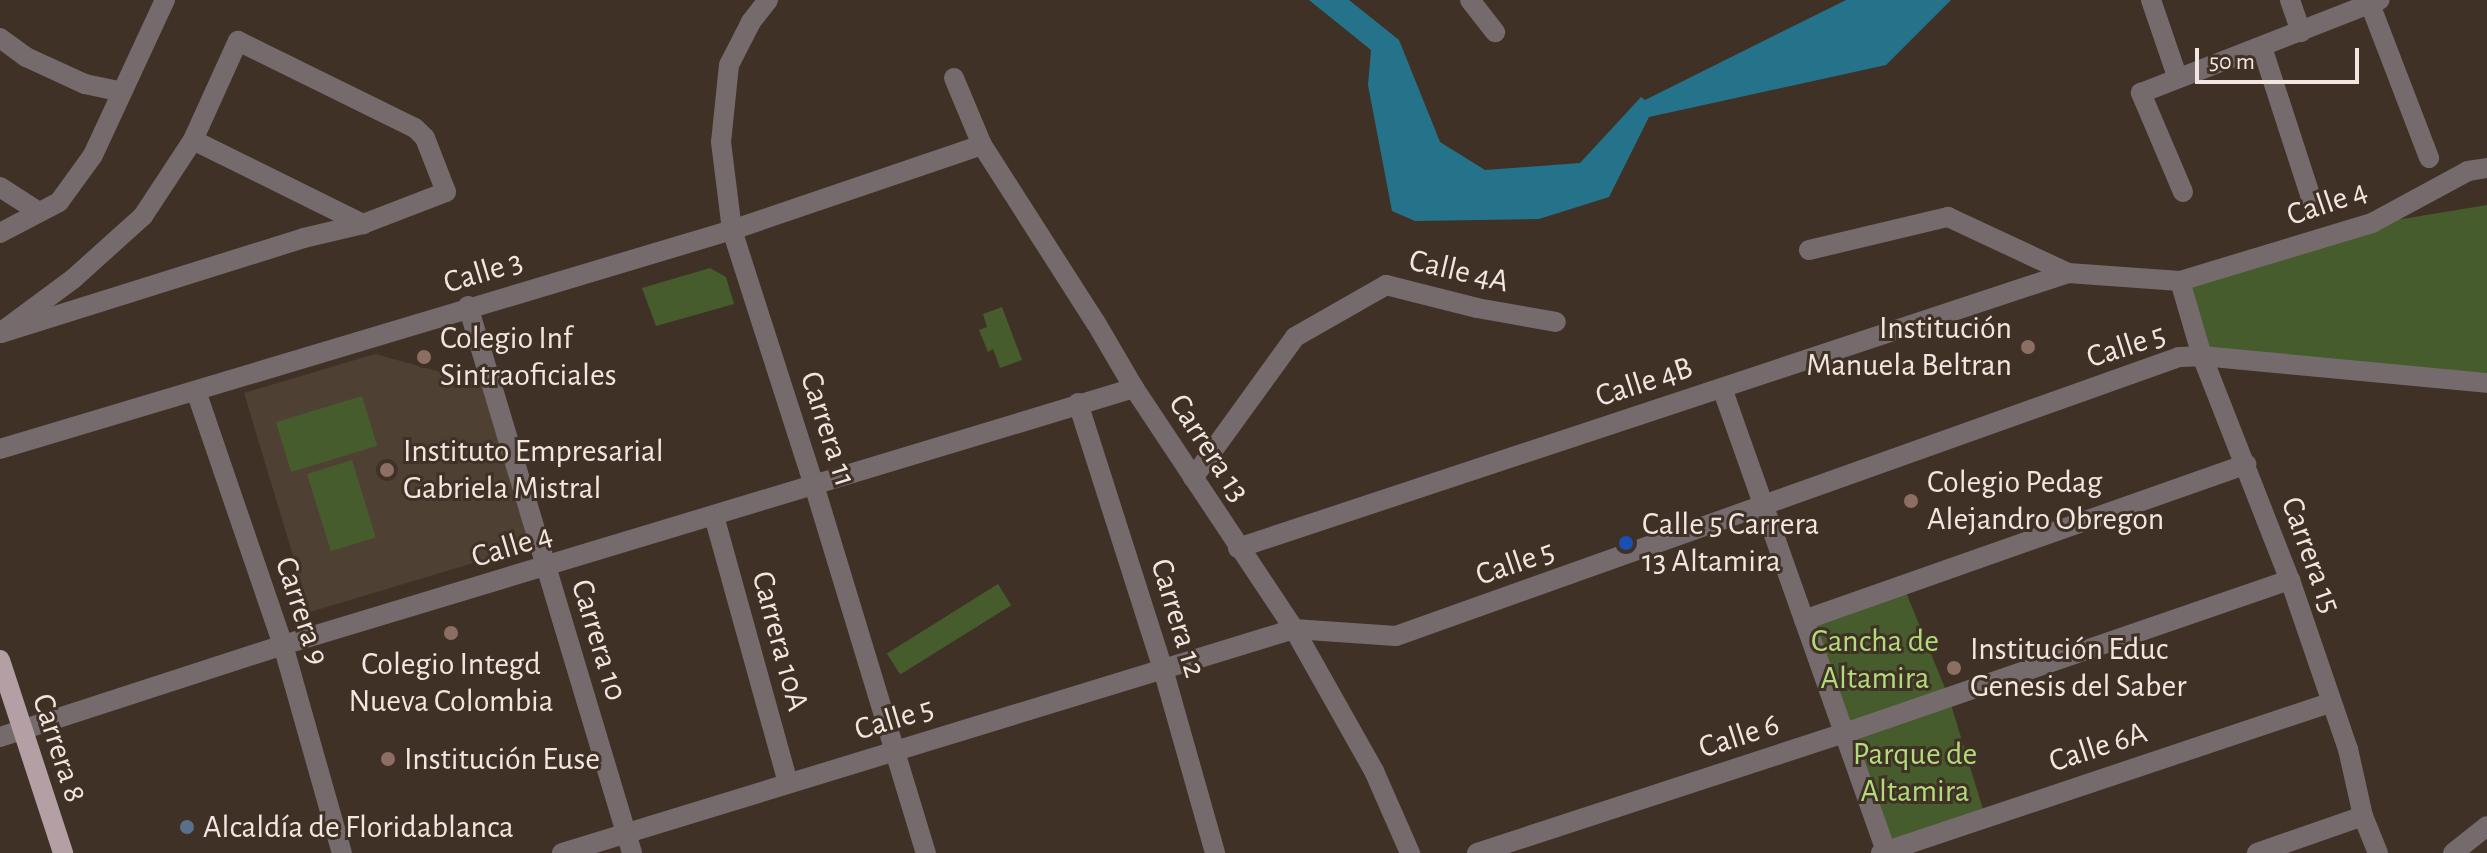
<!DOCTYPE html>
<meta charset="utf-8">
<style>
body{margin:0}
#map{position:relative;width:2487px;height:853px;overflow:hidden;background:#403126;font-family:"Alegreya Sans",sans-serif}
div>[style]{position:absolute}
.education>*{inset:0;background:#4f4034}
.green>*{inset:0;background:#475c2c;transform-origin:0 0}
.water>*{inset:0;background:#25738b}
.minor>*{height:20px;margin:-10px;padding:0 10px;transform-origin:10px;border-radius:10px;background:#756b6d}
.major>*{height:20px;margin:-10px;padding:0 10px;transform-origin:10px;border-radius:10px;background:#b39fa4}
.dots>*{width:22px;height:22px;translate:-50% -50%;box-sizing:border-box;border:4px solid #403126;border-radius:50%}
span{translate:-50% -50%;white-space:nowrap;text-align:center;line-height:1.15;-webkit-text-stroke:6px #403126;paint-order:stroke}
.street-label{font-size:32px;color:#f1e7e0}
.poi-label{font-size:32px;color:#f1e7e0}
.right{translate:-100% -50%;text-align:right}
.left{translate:0 -50%;text-align:left}
.park-label{font-size:32px;color:#b1dc7a}
.scale{position:absolute;left:2195px;top:48px;width:164px;height:36px;box-sizing:border-box;border:4px solid #f1e7e0;border-top:0;padding-left:10px;font-size:24px;line-height:28px;white-space:nowrap;color:#f1e7e0;-webkit-text-stroke:6px #403126;paint-order:stroke}
</style>
<div id="map">
<div class="education">
<i style="clip-path:polygon(375px 354px,481px 383px,530px 546px,310px 612px,244px 393px)"></i>
</div>
<div class="green">
<i style="clip-path:polygon(2487px 205px,2487px 373px,2208px 352px,2182px 282px,2372px 224px)"></i>
<i style="clip-path:polygon(710px 268px,726px 277px,734px 304px,656px 326px,642px 288px)"></i>
<i style="clip-path:polygon(1002px 307px,1022px 360px,1000px 368px,993px 349px,988px 352px,979px 330px,987px 327px,983px 314px)"></i>
<i style="left:362px;top:396px;width:52px;height:90px;rotate:73deg"></i>
<i style="left:352px;top:460px;width:81px;height:47px;rotate:73deg"></i>
<i style="left:998px;top:584px;width:25px;height:131px;rotate:58deg"></i>
<i style="clip-path:polygon(1903px 585px,1949px 698px,1985px 816px,1886px 851px,1804px 620px)"></i>
</div>
<div class="water">
<i style="clip-path:polygon(1309px 0,1349px 0,1399px 40px,1440px 142px,1485px 170px,1580px 163px,1641px 97px,1645px 100px,1846px 0,1951px 0,1886px 65px,1649px 117px,1609px 197px,1539px 219px,1415px 221px,1392px 211px,1368px 85px,1371px 50px)"></i>
</div>
<div class="minor">
<i style="left:768px;top:0;width:28px;rotate:128deg"></i>
<i style="left:751px;top:22px;width:48px;rotate:117.1deg"></i>
<i style="left:729px;top:65px;width:77px;rotate:95.9deg"></i>
<i style="left:721px;top:142px;width:89px;rotate:82.9deg"></i>
<i style="left:732px;top:230px;width:268px;rotate:72.2deg"></i>
<i style="left:814px;top:485px;width:385px;rotate:73.1deg"></i>
<i style="left:1470px;top:0;width:41px;rotate:52deg"></i>
<i style="left:2151px;top:0;width:80px;rotate:71.1deg"></i>
<i style="left:2290px;top:0;width:34px;rotate:71deg"></i>
<i style="left:2370px;top:4px;width:165px;rotate:69deg"></i>
<i style="left:0;top:38px;width:32px;rotate:36deg"></i>
<i style="left:26px;top:57px;width:65px;rotate:24.6deg"></i>
<i style="left:85px;top:84px;width:38px;rotate:12deg"></i>
<i style="left:2262px;top:47px;width:165px;rotate:72deg"></i>
<i style="left:954px;top:78px;width:73px;rotate:67.3deg"></i>
<i style="left:982px;top:145px;width:211px;rotate:57.4deg"></i>
<i style="left:1096px;top:323px;width:75px;rotate:59.7deg"></i>
<i style="left:1134px;top:388px;width:289px;rotate:56.4deg"></i>
<i style="left:1294px;top:629px;width:163px;rotate:60.6deg"></i>
<i style="left:1374px;top:771px;width:90px;rotate:66.3deg"></i>
<i style="left:193px;top:140px;width:190px;rotate:26.3deg"></i>
<i style="left:0;top:187px;width:46px;rotate:32.7deg"></i>
<i style="left:2183px;top:192px;width:108px;rotate:-113deg"></i>
<i style="left:2141px;top:93px;width:256px;rotate:-21.3deg"></i>
<i style="left:0;top:233px;width:67px;rotate:-27.7deg"></i>
<i style="left:59px;top:202px;width:58px;rotate:-54.1deg"></i>
<i style="left:93px;top:155px;width:171px;rotate:-65.1deg"></i>
<i style="left:1809px;top:250px;width:143px;rotate:-13.4deg"></i>
<i style="left:1948px;top:217px;width:132px;rotate:25deg"></i>
<i style="left:2068px;top:273px;width:112px;rotate:4.1deg"></i>
<i style="left:2180px;top:281px;width:201px;rotate:-16.8deg"></i>
<i style="left:2372px;top:223px;width:109px;rotate:-28.4deg"></i>
<i style="left:2468px;top:171px;width:19px;rotate:-9deg"></i>
<i style="left:2180px;top:281px;width:78px;rotate:73.7deg"></i>
<i style="left:2202px;top:356px;width:241px;rotate:68.6deg"></i>
<i style="left:2290px;top:580px;width:179px;rotate:71.1deg"></i>
<i style="left:2348px;top:749px;width:69px;rotate:77.4deg"></i>
<i style="left:2363px;top:816px;width:40px;rotate:68deg"></i>
<i style="left:468px;top:306px;width:571px;rotate:73.31deg"></i>
<i style="left:0;top:333px;width:91px;rotate:-36.5deg"></i>
<i style="left:73px;top:279px;width:94px;rotate:-42deg"></i>
<i style="left:143px;top:216px;width:91px;rotate:-56.7deg"></i>
<i style="left:193px;top:140px;width:109px;rotate:-65.6deg"></i>
<i style="left:238px;top:41px;width:197px;rotate:26.2deg"></i>
<i style="left:415px;top:128px;width:14px;rotate:45deg"></i>
<i style="left:425px;top:138px;width:58px;rotate:68.7deg"></i>
<i style="left:446px;top:192px;width:89px;rotate:158.9deg"></i>
<i style="left:363px;top:224px;width:61px;rotate:166.7deg"></i>
<i style="left:304px;top:238px;width:318px;rotate:162.6deg"></i>
<i style="left:1722px;top:388px;width:493px;rotate:70.5deg"></i>
<i style="left:196px;top:391px;width:268px;rotate:71.1deg"></i>
<i style="left:283px;top:645px;width:216px;rotate:74.2deg"></i>
<i style="left:1078px;top:403px;width:279px;rotate:72.3deg"></i>
<i style="left:1163px;top:669px;width:191px;rotate:74.2deg"></i>
<i style="left:0;top:449px;width:764px;rotate:-16.66deg"></i>
<i style="left:732px;top:230px;width:264px;rotate:-18.8deg"></i>
<i style="left:1193px;top:478px;width:174px;rotate:-54.1deg"></i>
<i style="left:1295px;top:337px;width:105px;rotate:-29.7deg"></i>
<i style="left:1386px;top:285px;width:94px;rotate:14.2deg"></i>
<i style="left:1477px;top:308px;width:80px;rotate:10deg"></i>
<i style="left:714px;top:516px;width:277px;rotate:74.5deg"></i>
<i style="left:1238px;top:548px;width:874px;rotate:-18.33deg"></i>
<i style="left:1804px;top:620px;width:469px;rotate:-19.4deg"></i>
<i style="left:0;top:737px;width:298px;rotate:-18deg"></i>
<i style="left:283px;top:645px;width:889px;rotate:-16.8deg"></i>
<i style="left:562px;top:853px;width:766px;rotate:-17.01deg"></i>
<i style="left:1294px;top:629px;width:102px;rotate:3.9deg"></i>
<i style="left:1396px;top:636px;width:831px;rotate:-19.61deg"></i>
<i style="left:2179px;top:357px;width:23px;rotate:-2deg"></i>
<i style="left:2202px;top:356px;width:286px;rotate:5.4deg"></i>
<i style="left:1477px;top:853px;width:384px;rotate:-18.1deg"></i>
<i style="left:1842px;top:734px;width:474px;rotate:-19deg"></i>
<i style="left:1881px;top:853px;width:473px;rotate:-18.5deg"></i>
<i style="left:2257px;top:853px;width:112px;rotate:-19.2deg"></i>
<i style="left:2453px;top:853px;width:43px;rotate:-38.5deg"></i>
</div>
<div class="major">
<i style="left:0;top:660px;width:203px;rotate:71.9deg"></i>
</div>
<div class="dots">
<i style="left:2028px;top:347px;background:#8d6e63"></i>
<i style="left:424px;top:357px;background:#8d6e63"></i>
<i style="left:387px;top:470px;background:#8d6e63"></i>
<i style="left:1911px;top:501px;background:#8d6e63"></i>
<i style="left:1626px;top:543px;background:#1a4fb4"></i>
<i style="left:451px;top:633px;background:#8d6e63"></i>
<i style="left:1954px;top:668px;background:#8d6e63"></i>
<i style="left:388px;top:759px;background:#8d6e63"></i>
<i style="left:187px;top:827px;background:#5c6f8a"></i>
</div>
<div class="street-label">
<span style="left:2327px;top:203px;rotate:-19deg">Calle 4</span>
<span style="left:1459px;top:271px;rotate:13deg">Calle 4A</span>
<span style="left:483px;top:272px;rotate:-17deg">Calle 3</span>
<span style="left:2126px;top:346px;rotate:-18deg">Calle 5</span>
<span style="left:1644px;top:382px;rotate:-18deg">Calle 4B</span>
<span style="left:828px;top:429px;rotate:72deg">Carrera 11</span>
<span style="left:1209px;top:448px;rotate:57deg">Carrera 13</span>
<span style="left:512px;top:546px;rotate:-17deg">Calle 4</span>
<span style="left:2311px;top:555px;rotate:70deg">Carrera 15</span>
<span style="left:1515px;top:563px;rotate:-19deg">Calle 5</span>
<span style="left:302px;top:611px;rotate:72deg">Carrera 9</span>
<span style="left:1178px;top:618px;rotate:73deg">Carrera 12</span>
<span style="left:599px;top:640px;rotate:73deg">Carrera 10</span>
<span style="left:780px;top:641px;rotate:75deg">Carrera 10A</span>
<span style="left:894px;top:719px;rotate:-17deg">Calle 5</span>
<span style="left:1739px;top:736px;rotate:-18deg">Calle 6</span>
<span style="left:2098px;top:747px;rotate:-18deg">Calle 6A</span>
<span style="left:59px;top:748px;rotate:72deg">Carrera 8</span>
</div>
<div class="poi-label">
<span class="right" style="left:2012px;top:347px">Institución<br>Manuela Beltran</span>
<span class="left" style="left:440px;top:357px">Colegio Inf<br>Sintraoficiales</span>
<span class="left" style="left:403px;top:470px">Instituto Empresarial<br>Gabriela Mistral</span>
<span class="left" style="left:1927px;top:501px">Colegio Pedag<br>Alejandro Obregon</span>
<span class="left" style="left:1642px;top:543px">Calle 5 Carrera<br>13 Altamira</span>
<span class="left" style="left:1970px;top:668px">Institución Educ<br>Genesis del Saber</span>
<span style="left:451px;top:683px">Colegio Integd<br>Nueva Colombia</span>
<span class="left" style="left:404px;top:759px">Institución Euse</span>
<span class="left" style="left:203px;top:827px">Alcaldía de Floridablanca</span>
</div>
<div class="park-label">
<span style="left:1875px;top:660px">Cancha de<br>Altamira</span>
<span style="left:1915px;top:773px">Parque de<br>Altamira</span>
</div>
<div class="scale">50 m</div>
</div>
